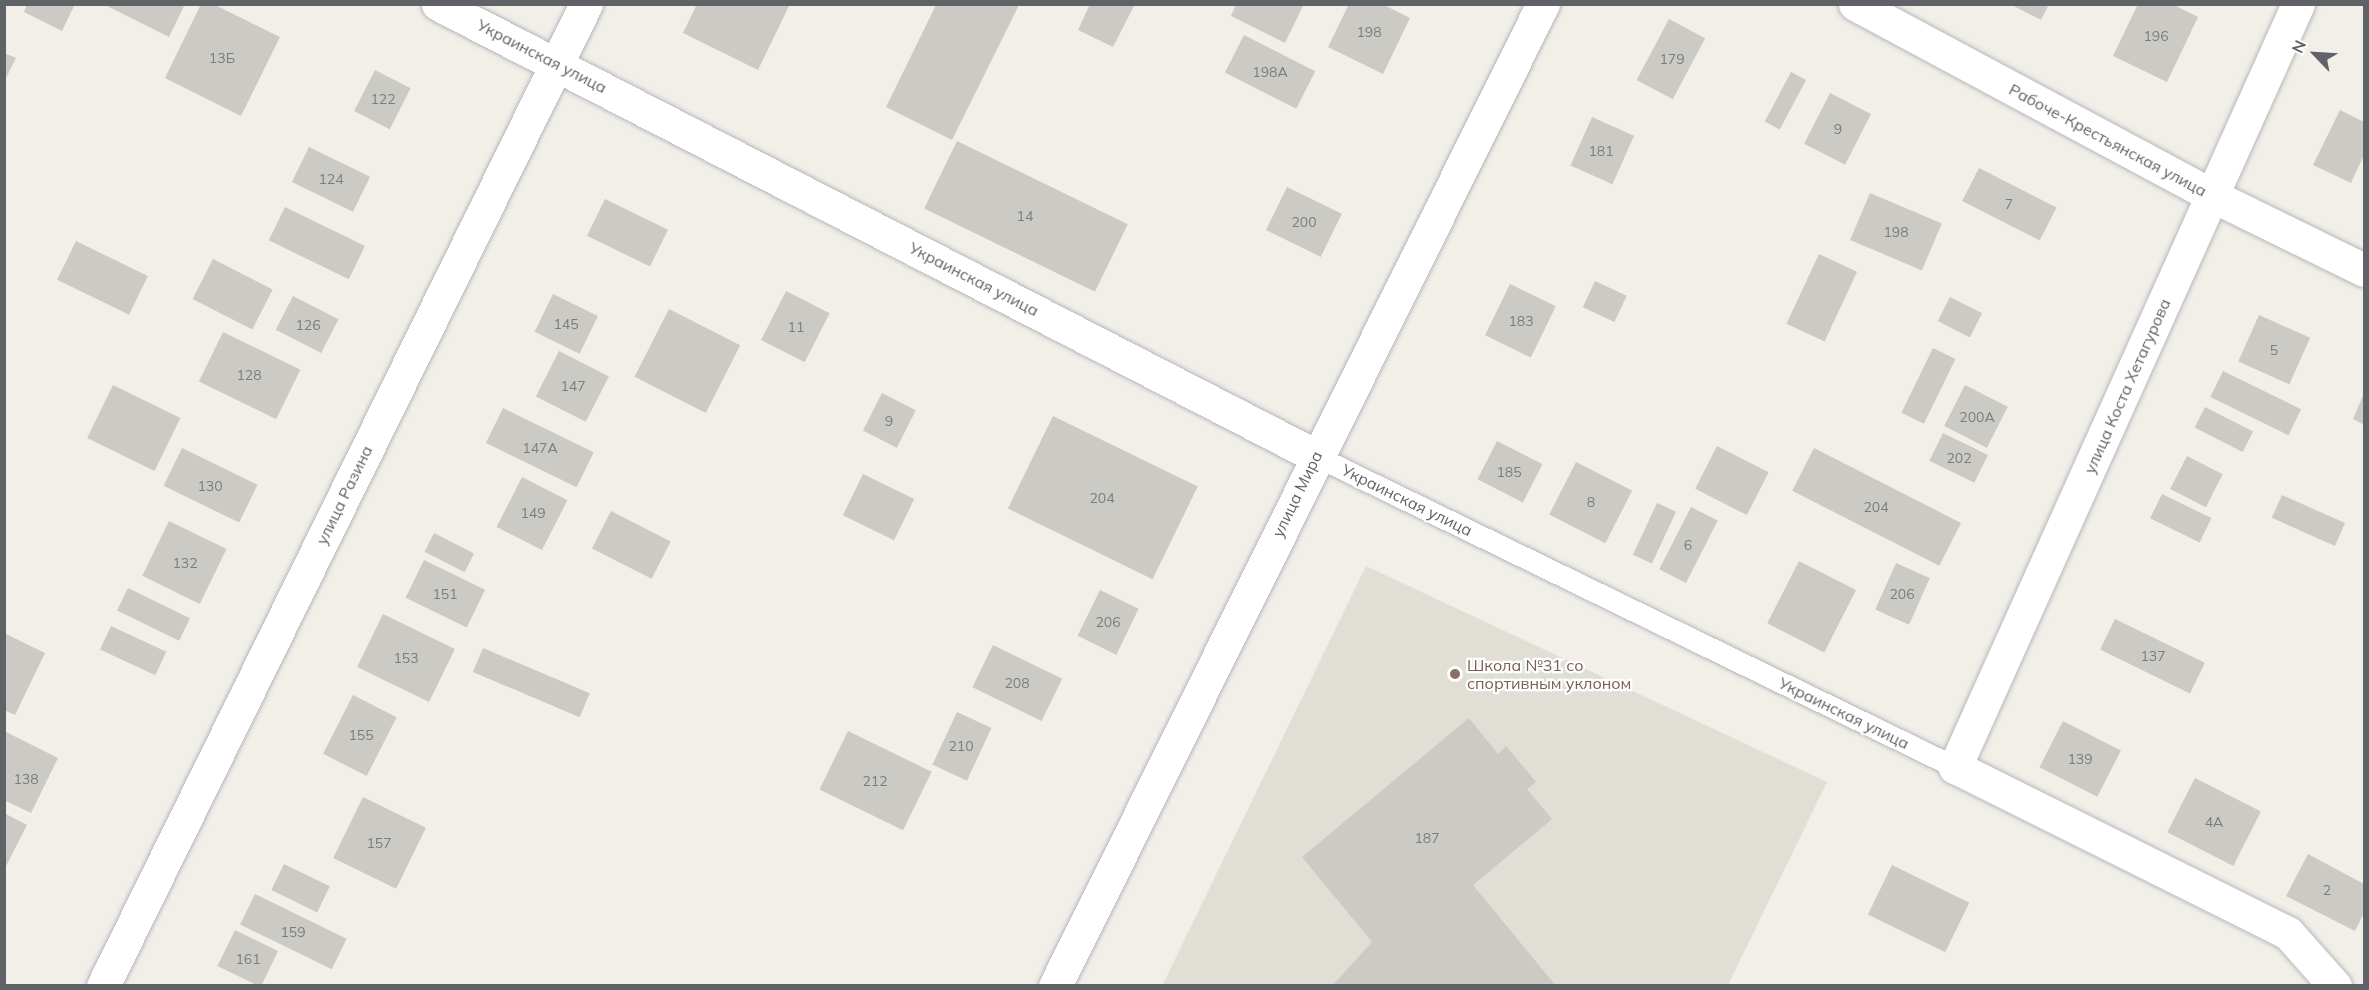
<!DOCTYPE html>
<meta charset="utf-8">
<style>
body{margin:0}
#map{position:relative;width:2369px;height:990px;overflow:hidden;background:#f1efe8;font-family:Mulish,sans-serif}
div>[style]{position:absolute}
.education>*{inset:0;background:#e1ded6}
.building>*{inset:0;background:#cccac5;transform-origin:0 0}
.roads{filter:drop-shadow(0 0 2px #b5b8bc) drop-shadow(0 0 2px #b5b8bc)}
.service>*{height:21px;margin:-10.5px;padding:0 10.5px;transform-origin:10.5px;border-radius:10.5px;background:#fff}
.minor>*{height:33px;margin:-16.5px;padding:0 16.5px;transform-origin:16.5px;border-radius:16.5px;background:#fff}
.tertiary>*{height:33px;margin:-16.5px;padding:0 16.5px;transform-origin:16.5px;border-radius:16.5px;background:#fff}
.secondary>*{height:33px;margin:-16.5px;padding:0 16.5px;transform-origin:16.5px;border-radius:16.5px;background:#fff}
.dots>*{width:16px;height:16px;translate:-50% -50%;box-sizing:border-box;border:3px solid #fff;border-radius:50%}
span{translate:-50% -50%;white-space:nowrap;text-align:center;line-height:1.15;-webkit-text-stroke:4.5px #fff;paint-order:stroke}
.number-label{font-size:14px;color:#7a7d7f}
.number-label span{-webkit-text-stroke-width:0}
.street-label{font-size:16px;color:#5f6368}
.education-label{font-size:16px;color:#785e54}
.left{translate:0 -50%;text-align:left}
.frame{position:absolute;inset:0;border:6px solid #5f6368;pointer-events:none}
.north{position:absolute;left:2285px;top:24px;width:60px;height:60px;-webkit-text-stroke:4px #fff;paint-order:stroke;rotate:295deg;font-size:16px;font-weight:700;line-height:24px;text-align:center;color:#5f6368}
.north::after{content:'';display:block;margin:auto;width:21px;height:27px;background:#5f6368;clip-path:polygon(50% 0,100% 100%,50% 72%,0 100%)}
</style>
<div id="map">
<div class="education">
<i style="clip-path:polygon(1366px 566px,1827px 782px,1728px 985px,1162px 986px)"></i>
</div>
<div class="building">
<i style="clip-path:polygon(27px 4px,75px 4px,62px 31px,24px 12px)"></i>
<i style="clip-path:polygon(103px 4px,185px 4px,169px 37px)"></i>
<i style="clip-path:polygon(201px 4px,213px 4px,280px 37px,241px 116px,165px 78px)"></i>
<i style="clip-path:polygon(697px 4px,787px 4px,789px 6px,758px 70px,683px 33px)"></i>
<i style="clip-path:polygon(1090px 4px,1135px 4px,1113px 47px,1078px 30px)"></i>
<i style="clip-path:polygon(1236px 4px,1304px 4px,1285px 43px,1231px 16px)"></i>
<i style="clip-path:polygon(1349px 4px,1382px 4px,1410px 18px,1383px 74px,1328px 47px)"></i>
<i style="clip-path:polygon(2010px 4px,2049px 4px,2041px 20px)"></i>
<i style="clip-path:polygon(2138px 4px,2172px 4px,2198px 17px,2167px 82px,2113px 56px)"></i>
<i style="clip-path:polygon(936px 5px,1019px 5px,952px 140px,886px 107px)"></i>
<i style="left:1669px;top:19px;width:41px;height:69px;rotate:28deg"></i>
<i style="left:1244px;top:35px;width:80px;height:42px;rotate:27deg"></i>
<i style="clip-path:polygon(4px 53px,16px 58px,4px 82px)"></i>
<i style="left:375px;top:70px;width:40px;height:46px;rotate:27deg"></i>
<i style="left:1791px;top:72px;width:17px;height:56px;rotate:28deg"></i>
<i style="left:1830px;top:93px;width:46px;height:57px;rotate:27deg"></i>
<i style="clip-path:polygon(2340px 110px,2364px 122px,2364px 155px,2351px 183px,2313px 165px)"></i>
<i style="left:1592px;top:117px;width:46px;height:53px;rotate:24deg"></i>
<i style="left:957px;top:141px;width:190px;height:75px;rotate:26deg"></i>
<i style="left:309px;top:147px;width:68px;height:39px;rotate:26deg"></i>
<i style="left:1979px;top:168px;width:87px;height:37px;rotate:27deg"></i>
<i style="left:1287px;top:187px;width:61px;height:48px;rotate:26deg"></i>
<i style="left:1870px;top:193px;width:78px;height:51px;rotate:23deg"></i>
<i style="left:605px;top:199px;width:70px;height:41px;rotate:26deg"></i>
<i style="left:285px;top:207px;width:89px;height:37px;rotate:26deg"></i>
<i style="left:76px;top:241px;width:80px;height:43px;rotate:26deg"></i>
<i style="left:1819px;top:254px;width:42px;height:77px;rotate:25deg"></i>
<i style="left:213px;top:259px;width:67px;height:45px;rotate:27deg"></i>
<i style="left:1595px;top:281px;width:35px;height:29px;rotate:25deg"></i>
<i style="left:1510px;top:284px;width:51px;height:57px;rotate:26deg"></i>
<i style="left:786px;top:291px;width:49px;height:55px;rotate:27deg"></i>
<i style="left:553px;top:294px;width:50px;height:42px;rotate:26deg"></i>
<i style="left:293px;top:296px;width:51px;height:38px;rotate:27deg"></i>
<i style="left:1950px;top:297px;width:36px;height:27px;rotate:27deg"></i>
<i style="left:669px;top:309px;width:80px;height:76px;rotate:27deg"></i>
<i style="left:2259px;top:315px;width:56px;height:51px;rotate:24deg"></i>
<i style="left:223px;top:332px;width:86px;height:55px;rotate:26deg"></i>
<i style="left:1933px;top:348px;width:25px;height:72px;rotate:26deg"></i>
<i style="left:559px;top:351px;width:56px;height:51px;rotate:27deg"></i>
<i style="left:2223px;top:371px;width:87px;height:29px;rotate:26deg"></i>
<i style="left:113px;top:385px;width:75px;height:59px;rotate:26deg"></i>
<i style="left:1965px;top:385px;width:48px;height:46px;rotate:27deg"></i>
<i style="left:882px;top:393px;width:38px;height:42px;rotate:27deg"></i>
<i style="clip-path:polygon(2364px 393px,2364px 425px,2353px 419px)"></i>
<i style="left:2205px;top:407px;width:54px;height:23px;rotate:27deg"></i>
<i style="left:503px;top:408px;width:101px;height:39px;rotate:26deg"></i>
<i style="left:1053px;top:416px;width:161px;height:103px;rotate:26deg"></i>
<i style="left:1943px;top:433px;width:50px;height:31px;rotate:26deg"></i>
<i style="left:1497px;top:441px;width:51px;height:43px;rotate:27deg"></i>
<i style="left:1717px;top:446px;width:58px;height:48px;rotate:27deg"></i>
<i style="left:182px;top:448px;width:84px;height:42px;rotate:26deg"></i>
<i style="left:1814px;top:448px;width:165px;height:48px;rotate:27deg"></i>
<i style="left:2187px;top:456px;width:40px;height:37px;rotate:27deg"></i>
<i style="left:1576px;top:462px;width:63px;height:59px;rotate:27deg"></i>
<i style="left:863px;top:474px;width:57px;height:46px;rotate:26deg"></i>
<i style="left:522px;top:477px;width:51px;height:56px;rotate:27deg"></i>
<i style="left:2162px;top:494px;width:55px;height:27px;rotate:26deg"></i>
<i style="left:2282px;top:495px;width:69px;height:25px;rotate:24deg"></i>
<i style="left:1657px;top:503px;width:21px;height:57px;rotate:25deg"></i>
<i style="left:1691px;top:507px;width:30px;height:70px;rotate:27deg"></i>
<i style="left:611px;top:511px;width:67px;height:42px;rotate:27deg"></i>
<i style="left:169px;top:521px;width:64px;height:61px;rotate:26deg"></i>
<i style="left:434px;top:533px;width:45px;height:21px;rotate:27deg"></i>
<i style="left:424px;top:560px;width:68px;height:42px;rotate:26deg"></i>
<i style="left:1799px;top:561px;width:64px;height:70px;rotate:27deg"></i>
<i style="left:1896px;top:563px;width:37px;height:51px;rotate:24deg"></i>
<i style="left:128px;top:588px;width:69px;height:25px;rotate:26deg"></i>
<i style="left:1100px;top:590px;width:43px;height:51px;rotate:26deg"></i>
<i style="left:383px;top:614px;width:80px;height:59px;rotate:26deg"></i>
<i style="left:2115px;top:619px;width:100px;height:34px;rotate:26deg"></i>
<i style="left:111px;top:626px;width:61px;height:26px;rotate:25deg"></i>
<i style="clip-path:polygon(4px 633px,45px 653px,15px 715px,4px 710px)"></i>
<i style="left:993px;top:645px;width:77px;height:47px;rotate:26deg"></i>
<i style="left:483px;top:648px;width:116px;height:26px;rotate:23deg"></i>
<i style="left:353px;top:695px;width:49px;height:66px;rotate:27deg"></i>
<i style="left:957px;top:712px;width:38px;height:58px;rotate:25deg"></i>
<i style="clip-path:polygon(1469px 718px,1498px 754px,1506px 746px,1536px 782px,1527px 789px,1552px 819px,1473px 885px,1556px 986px,1332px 986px,1372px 942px,1302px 857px)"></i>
<i style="left:2063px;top:721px;width:65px;height:52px;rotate:27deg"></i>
<i style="clip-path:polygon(4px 731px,58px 758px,31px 813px,4px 800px)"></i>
<i style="left:848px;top:731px;width:93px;height:65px;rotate:26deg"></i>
<i style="left:2195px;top:778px;width:74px;height:61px;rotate:27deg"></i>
<i style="left:363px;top:797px;width:70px;height:68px;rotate:26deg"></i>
<i style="clip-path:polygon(4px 813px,27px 825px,4px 870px)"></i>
<i style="clip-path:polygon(2308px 854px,2364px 884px,2364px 913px,2355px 931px,2286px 896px)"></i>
<i style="left:284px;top:864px;width:51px;height:29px;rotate:26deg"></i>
<i style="left:1892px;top:865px;width:86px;height:55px;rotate:26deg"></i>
<i style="left:255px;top:894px;width:102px;height:34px;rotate:26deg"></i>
<i style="left:235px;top:930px;width:48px;height:40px;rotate:26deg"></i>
</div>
<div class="roads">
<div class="service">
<i style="left:1316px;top:456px;width:711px;rotate:25.95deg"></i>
</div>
<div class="minor">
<i style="left:1855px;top:4px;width:406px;rotate:28.2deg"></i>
<i style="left:2213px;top:196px;width:168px;rotate:26.1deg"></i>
<i style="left:2298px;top:4px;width:837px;rotate:114.21deg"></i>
<i style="left:1955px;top:767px;width:372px;rotate:26.5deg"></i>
<i style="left:2288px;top:933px;width:71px;rotate:48.4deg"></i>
<i style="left:103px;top:986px;width:1094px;rotate:-63.81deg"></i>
</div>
<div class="tertiary">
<i style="left:438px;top:4px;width:988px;rotate:27.24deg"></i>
</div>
<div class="secondary">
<i style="left:1055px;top:986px;width:1097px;rotate:-63.58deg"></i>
</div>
</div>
<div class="dots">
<i style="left:1455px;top:674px;background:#8d6e63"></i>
</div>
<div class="number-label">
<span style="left:1369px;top:32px">198</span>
<span style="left:2156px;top:36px">196</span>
<span style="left:222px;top:58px">13Б</span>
<span style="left:1672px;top:59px">179</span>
<span style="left:1270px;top:72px">198А</span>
<span style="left:383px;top:99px">122</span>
<span style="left:1838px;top:129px">9</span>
<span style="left:1601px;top:151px">181</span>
<span style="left:331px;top:179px">124</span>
<span style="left:2009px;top:204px">7</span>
<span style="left:1025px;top:216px">14</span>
<span style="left:1304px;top:222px">200</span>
<span style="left:1896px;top:232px">198</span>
<span style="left:1521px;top:321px">183</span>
<span style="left:566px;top:324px">145</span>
<span style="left:308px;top:325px">126</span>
<span style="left:796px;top:327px">11</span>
<span style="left:2274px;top:350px">5</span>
<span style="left:249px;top:375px">128</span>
<span style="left:573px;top:386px">147</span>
<span style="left:1977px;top:417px">200А</span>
<span style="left:889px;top:421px">9</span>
<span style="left:540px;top:448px">147А</span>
<span style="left:1959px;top:458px">202</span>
<span style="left:1509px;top:472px">185</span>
<span style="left:210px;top:486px">130</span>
<span style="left:1102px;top:498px">204</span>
<span style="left:1591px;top:502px">8</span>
<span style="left:1876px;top:507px">204</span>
<span style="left:533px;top:513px">149</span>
<span style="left:1688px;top:545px">6</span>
<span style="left:185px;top:563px">132</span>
<span style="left:445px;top:594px">151</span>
<span style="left:1902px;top:594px">206</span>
<span style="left:1108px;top:622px">206</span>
<span style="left:2153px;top:656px">137</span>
<span style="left:406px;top:658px">153</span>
<span style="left:1017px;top:683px">208</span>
<span style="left:361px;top:735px">155</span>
<span style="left:961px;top:746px">210</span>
<span style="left:2080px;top:759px">139</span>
<span style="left:26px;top:779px">138</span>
<span style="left:875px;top:781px">212</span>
<span style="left:2214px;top:822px">4А</span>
<span style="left:1427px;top:838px">187</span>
<span style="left:379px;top:843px">157</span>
<span style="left:2327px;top:890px">2</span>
<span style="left:293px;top:932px">159</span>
<span style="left:248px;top:959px">161</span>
</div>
<div class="street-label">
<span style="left:542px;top:56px;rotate:27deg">Украинская улица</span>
<span style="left:2108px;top:140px;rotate:28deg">Рабоче-Крестьянская улица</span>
<span style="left:974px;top:279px;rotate:27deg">Украинская улица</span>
<span style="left:2127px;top:386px;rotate:-66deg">улица Коста Хетагурова</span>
<span style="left:1297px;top:494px;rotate:-64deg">улица Мира</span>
<span style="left:344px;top:495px;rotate:-64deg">улица Разина</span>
<span style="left:1407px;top:500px;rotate:26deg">Украинская улица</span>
<span style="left:1844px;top:713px;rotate:26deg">Украинская улица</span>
</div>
<div class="education-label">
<span class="left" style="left:1467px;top:674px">Школа №31 со<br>спортивным уклоном</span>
</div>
<div class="frame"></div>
<div class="north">N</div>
</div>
